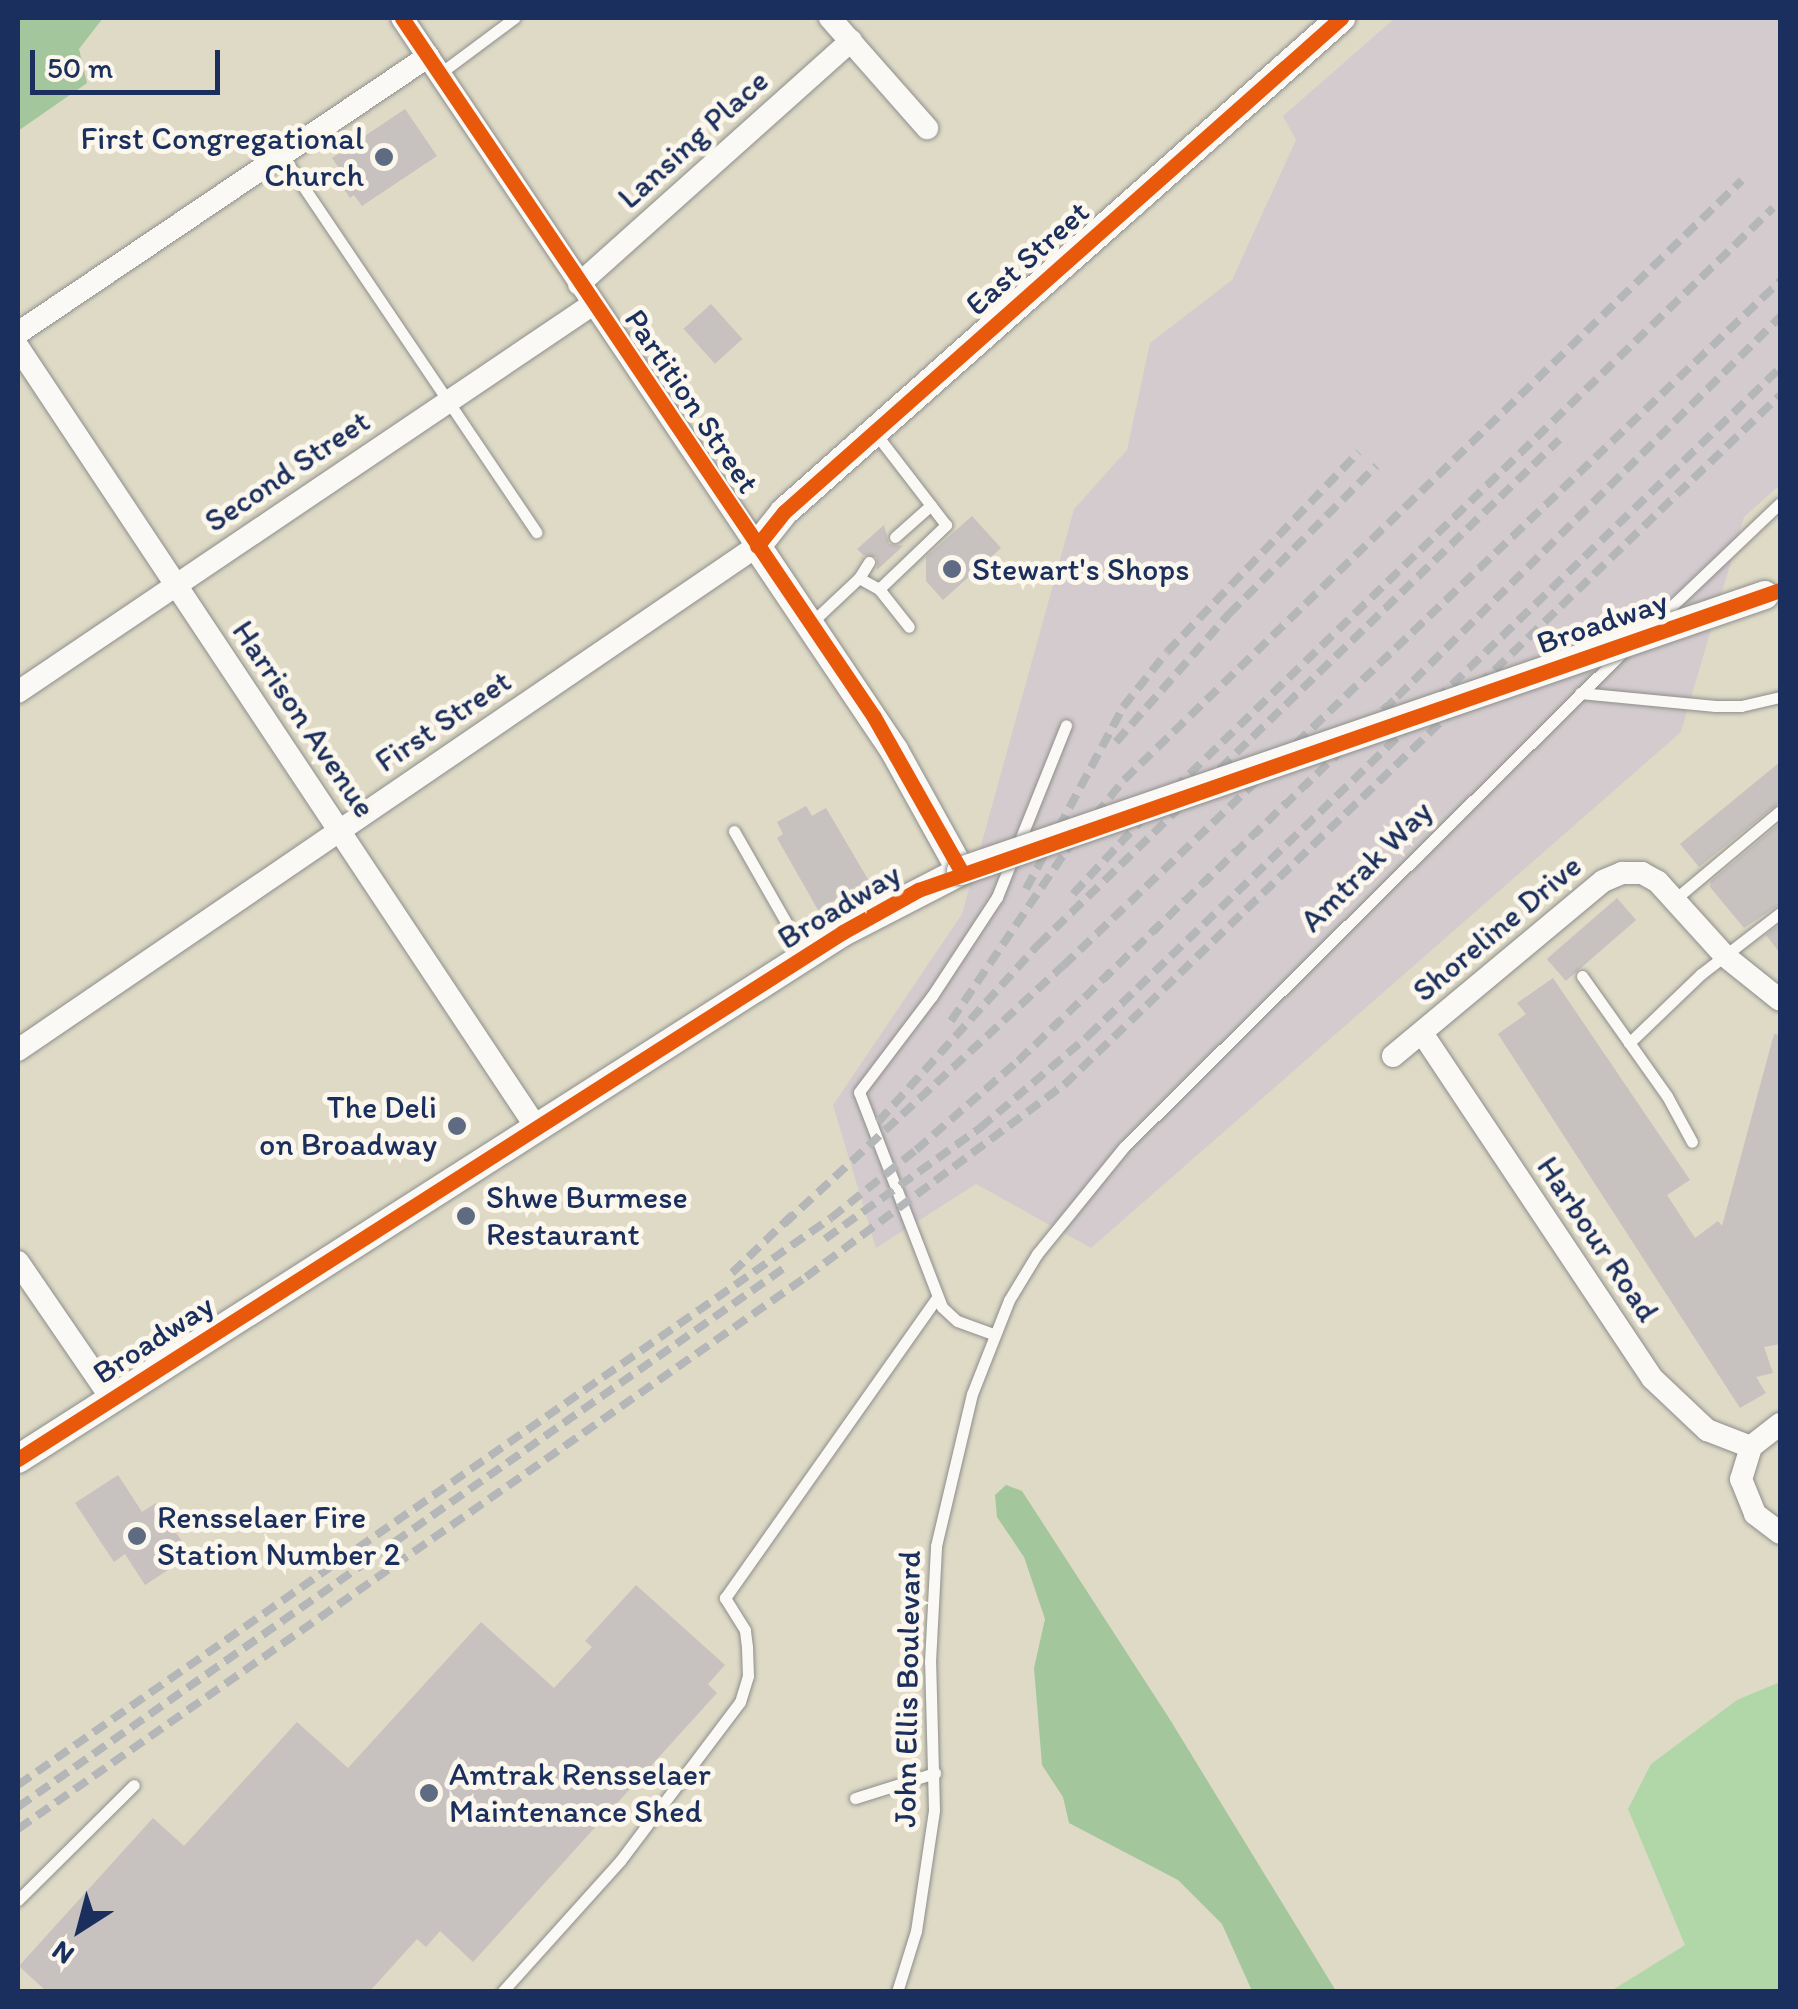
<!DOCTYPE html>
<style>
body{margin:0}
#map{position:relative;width:1798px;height:2009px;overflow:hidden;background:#dedac6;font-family:Itim,sans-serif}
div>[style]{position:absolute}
.industrial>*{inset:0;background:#d4cbce}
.green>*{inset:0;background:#b1d7a8}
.forest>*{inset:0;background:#a3c69c}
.building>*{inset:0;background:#c7c1bf;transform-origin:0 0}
.roads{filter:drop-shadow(0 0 2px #8d8e8c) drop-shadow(0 0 2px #8d8e8c)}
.service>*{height:11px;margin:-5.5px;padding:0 5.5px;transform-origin:5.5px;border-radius:5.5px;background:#faf9f6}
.minor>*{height:22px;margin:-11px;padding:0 11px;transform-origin:11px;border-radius:11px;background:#faf9f6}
.tertiary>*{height:28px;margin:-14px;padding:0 14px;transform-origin:14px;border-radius:14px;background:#faf9f6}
.rail>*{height:8px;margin-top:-4px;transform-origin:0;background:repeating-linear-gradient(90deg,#b4b6b8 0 15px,transparent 0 23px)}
.bridges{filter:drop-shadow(0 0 2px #8d8e8c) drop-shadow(0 0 2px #8d8e8c)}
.tertiary-bridge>*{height:28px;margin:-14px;padding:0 14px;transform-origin:14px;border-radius:14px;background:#faf9f6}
.cycleway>*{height:15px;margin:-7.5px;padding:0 7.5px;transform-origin:7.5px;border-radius:7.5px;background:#e8590c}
.dots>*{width:28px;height:28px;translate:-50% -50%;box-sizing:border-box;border:5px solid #fbf7ec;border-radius:50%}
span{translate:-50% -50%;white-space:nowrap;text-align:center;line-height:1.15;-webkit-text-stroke:10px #fbf7ec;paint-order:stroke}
.poi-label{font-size:32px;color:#1b2f5e}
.right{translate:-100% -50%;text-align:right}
.left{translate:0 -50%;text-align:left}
.street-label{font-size:32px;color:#1b2f5e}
.frame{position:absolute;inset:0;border:20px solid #1b2f5e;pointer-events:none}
.north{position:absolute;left:30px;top:1879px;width:100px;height:100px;-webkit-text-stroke:8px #fbf7ec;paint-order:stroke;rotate:216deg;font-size:28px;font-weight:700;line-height:40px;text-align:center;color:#1b2f5e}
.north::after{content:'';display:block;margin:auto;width:35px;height:45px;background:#1b2f5e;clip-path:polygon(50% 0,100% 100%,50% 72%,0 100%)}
.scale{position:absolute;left:30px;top:50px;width:190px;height:45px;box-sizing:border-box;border:5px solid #1b2f5e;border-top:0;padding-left:12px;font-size:30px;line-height:35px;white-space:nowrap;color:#1b2f5e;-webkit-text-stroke:8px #fbf7ec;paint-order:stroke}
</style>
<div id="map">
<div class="industrial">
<i style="clip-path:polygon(1395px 18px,1780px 18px,1780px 485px,1744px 517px,1681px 732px,1091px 1248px,976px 1184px,876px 1248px,833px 1105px,962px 914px,1074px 509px,1127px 450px,1150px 343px,1232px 280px,1296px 140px,1283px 116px)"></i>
</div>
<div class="green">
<i style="clip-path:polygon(1780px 1682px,1780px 1991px,1611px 1991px,1685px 1945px,1628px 1809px,1651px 1764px,1737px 1700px)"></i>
</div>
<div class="forest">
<i style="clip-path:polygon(18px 18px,103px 18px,79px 49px,87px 83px,18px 131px)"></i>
<i style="clip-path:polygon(1006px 1485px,1022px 1491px,1169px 1718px,1336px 1991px,1252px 1991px,1222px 1924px,1178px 1880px,1069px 1823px,1063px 1797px,1042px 1765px,1034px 1668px,1045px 1619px,1024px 1557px,997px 1517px,995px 1495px)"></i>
</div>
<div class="building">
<i style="clip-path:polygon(405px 109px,437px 156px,362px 206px,354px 195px,350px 198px,332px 172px,339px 168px,332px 158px)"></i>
<i style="left:711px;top:304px;width:47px;height:37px;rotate:48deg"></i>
<i style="clip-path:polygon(972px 516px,1001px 548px,943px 600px,926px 581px,926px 557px)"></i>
<i style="clip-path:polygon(884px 525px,889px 544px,903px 546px,877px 570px,877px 557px,863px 555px,857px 549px)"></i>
<i style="clip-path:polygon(1780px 762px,1780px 802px,1699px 867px,1680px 844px)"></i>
<i style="clip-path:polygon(806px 806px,812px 816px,826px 808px,869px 881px,818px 910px,777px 838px,783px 834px,777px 822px)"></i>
<i style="clip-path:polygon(1780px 823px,1780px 904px,1744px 928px,1710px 887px,1711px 881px)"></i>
<i style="left:1617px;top:898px;width:29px;height:93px;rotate:49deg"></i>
<i style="clip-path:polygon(1780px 924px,1780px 953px,1766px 935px)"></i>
<i style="clip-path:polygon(1553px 978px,1690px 1180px,1667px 1195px,1695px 1238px,1718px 1221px,1722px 1226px,1774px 1034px,1780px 1035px,1780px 1344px,1764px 1347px,1773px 1373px,1756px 1377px,1766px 1393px,1740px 1408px,1498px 1034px,1526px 1014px,1517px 1003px)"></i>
<i style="clip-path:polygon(118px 1475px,142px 1512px,156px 1503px,191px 1555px,145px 1585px,125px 1554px,114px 1562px,75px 1503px)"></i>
<i style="clip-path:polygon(636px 1585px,725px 1665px,708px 1684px,717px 1693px,473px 1962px,440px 1931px,426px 1947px,417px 1939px,369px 1992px,47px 1992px,19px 1966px,153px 1818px,184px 1846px,297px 1722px,348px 1768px,481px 1622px,554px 1688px,592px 1647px,585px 1641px)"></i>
</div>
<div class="roads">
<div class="service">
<i style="left:439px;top:74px;width:94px;rotate:-36.7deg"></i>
<i style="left:282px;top:155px;width:455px;rotate:56deg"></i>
<i style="left:895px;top:537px;width:48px;rotate:-41.6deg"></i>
<i style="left:859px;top:578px;width:19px;rotate:-58deg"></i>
<i style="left:879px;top:589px;width:48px;rotate:51.7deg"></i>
<i style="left:811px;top:623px;width:66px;rotate:-43.2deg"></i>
<i style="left:859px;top:578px;width:23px;rotate:29deg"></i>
<i style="left:879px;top:589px;width:93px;rotate:-43.7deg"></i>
<i style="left:946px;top:525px;width:115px;rotate:-127.6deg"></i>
<i style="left:1653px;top:624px;width:175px;rotate:-43.6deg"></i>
<i style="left:1580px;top:693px;width:136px;rotate:5.5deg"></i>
<i style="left:1715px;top:706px;width:26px"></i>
<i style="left:1741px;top:706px;width:40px;rotate:-13deg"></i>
<i style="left:734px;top:831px;width:145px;rotate:60.3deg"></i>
<i style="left:1674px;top:900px;width:138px;rotate:-40deg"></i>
<i style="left:1582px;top:976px;width:147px;rotate:54.7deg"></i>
<i style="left:1667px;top:1096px;width:52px;rotate:61.5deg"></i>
<i style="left:1629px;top:1043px;width:100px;rotate:-43.8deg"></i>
<i style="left:1701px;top:974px;width:100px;rotate:-37.7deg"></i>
<i style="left:993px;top:1334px;width:38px;rotate:-160deg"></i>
<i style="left:957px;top:1321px;width:21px;rotate:-137deg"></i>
<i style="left:942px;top:1307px;width:230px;rotate:-111.1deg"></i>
<i style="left:859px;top:1092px;width:121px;rotate:-52.8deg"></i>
<i style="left:932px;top:996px;width:118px;rotate:-56.7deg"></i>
<i style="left:997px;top:897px;width:185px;rotate:-68.1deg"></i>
<i style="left:855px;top:1798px;width:84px;rotate:-17.4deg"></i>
<i style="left:18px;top:1900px;width:163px;rotate:-44.8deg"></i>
<i style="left:502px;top:1992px;width:176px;rotate:-48deg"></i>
<i style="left:620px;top:1861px;width:199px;rotate:-53deg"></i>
<i style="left:740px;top:1702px;width:27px;rotate:-73deg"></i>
<i style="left:748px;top:1676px;width:29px;rotate:-92deg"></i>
<i style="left:747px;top:1647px;width:17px;rotate:-97deg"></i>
<i style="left:745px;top:1630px;width:38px;rotate:-122deg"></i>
<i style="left:725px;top:1598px;width:367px;rotate:-54.8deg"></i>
<i style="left:897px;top:1992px;width:64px;rotate:-72.7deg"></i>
<i style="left:916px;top:1931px;width:122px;rotate:-81.5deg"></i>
<i style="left:934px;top:1810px;width:148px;rotate:-91.5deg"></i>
<i style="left:930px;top:1662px;width:116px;rotate:-87deg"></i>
<i style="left:936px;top:1546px;width:156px;rotate:-76.7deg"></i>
<i style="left:972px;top:1394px;width:101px;rotate:-68.5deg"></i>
<i style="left:1009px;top:1300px;width:54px;rotate:-58.7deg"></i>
<i style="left:1037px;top:1254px;width:138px;rotate:-50.9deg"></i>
<i style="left:1124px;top:1147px;width:700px;rotate:-44.77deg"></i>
</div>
<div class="minor">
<i style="left:830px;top:18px;width:147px;rotate:48.6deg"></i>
<i style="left:579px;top:284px;width:365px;rotate:-41.8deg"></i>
<i style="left:18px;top:333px;width:495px;rotate:-34deg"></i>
<i style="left:18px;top:347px;width:936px;rotate:56.41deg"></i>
<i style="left:18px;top:692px;width:694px;rotate:-34.01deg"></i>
<i style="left:1422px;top:1033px;width:415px;rotate:56.3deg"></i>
<i style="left:1652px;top:1378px;width:76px;rotate:43.4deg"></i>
<i style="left:1707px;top:1430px;width:47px;rotate:21.1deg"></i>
<i style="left:18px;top:1050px;width:895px;rotate:-34.29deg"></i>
<i style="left:757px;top:546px;width:636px;rotate:-123.91deg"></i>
<i style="left:1393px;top:1056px;width:273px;rotate:-39.8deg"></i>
<i style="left:1603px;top:881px;width:21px;rotate:-23deg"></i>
<i style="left:1622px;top:873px;width:20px"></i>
<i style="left:1642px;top:873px;width:18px;rotate:29deg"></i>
<i style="left:1658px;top:882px;width:100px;rotate:47.8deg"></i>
<i style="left:1725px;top:956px;width:70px;rotate:38.7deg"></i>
<i style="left:18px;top:1262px;width:165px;rotate:55.6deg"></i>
<i style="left:1780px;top:1424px;width:37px;rotate:142deg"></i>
<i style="left:1751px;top:1447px;width:34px;rotate:107deg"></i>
<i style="left:1741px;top:1479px;width:38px;rotate:68deg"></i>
<i style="left:1755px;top:1514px;width:31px;rotate:37deg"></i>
</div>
<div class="tertiary">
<i style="left:18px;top:1459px;width:979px;rotate:-32.57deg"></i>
<i style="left:843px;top:932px;width:133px;rotate:-27.3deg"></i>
<i style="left:961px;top:871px;width:138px;rotate:-119deg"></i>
<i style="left:894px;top:750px;width:246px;rotate:-123.9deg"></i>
<i style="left:757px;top:546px;width:43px;rotate:-51.5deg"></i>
<i style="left:784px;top:512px;width:745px;rotate:-41.57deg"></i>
</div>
</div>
<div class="rail">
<i style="left:1116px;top:742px;width:171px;rotate:-48.6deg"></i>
<i style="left:1229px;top:614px;width:209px;rotate:-45.2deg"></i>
<i style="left:1026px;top:889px;width:206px;rotate:-61.9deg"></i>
<i style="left:1123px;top:707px;width:70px;rotate:-51.3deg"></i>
<i style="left:1167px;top:652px;width:277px;rotate:-46.2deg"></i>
<i style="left:1073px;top:894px;width:98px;rotate:-47.1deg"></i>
<i style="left:1140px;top:822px;width:882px;rotate:-44.13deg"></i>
<i style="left:951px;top:1021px;width:205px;rotate:-55.9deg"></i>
<i style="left:1066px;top:851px;width:92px;rotate:-50.8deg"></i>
<i style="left:1124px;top:780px;width:861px;rotate:-44.15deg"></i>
<i style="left:878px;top:1122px;width:239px;rotate:-47.9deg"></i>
<i style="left:1038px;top:945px;width:726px;rotate:-44.11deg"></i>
<i style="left:784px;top:1224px;width:380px;rotate:-42.8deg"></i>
<i style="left:1063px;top:966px;width:992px;rotate:-43.69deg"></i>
<i style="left:825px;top:1239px;width:191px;rotate:-35.6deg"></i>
<i style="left:980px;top:1128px;width:142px;rotate:-40.4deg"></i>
<i style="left:1088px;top:1036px;width:962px;rotate:-43.99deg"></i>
<i style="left:732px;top:1273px;width:85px;rotate:-44deg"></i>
<i style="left:18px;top:1785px;width:991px;rotate:-34.89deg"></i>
<i style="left:831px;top:1218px;width:109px;rotate:-38.7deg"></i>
<i style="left:916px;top:1150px;width:135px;rotate:-41.1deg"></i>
<i style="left:1018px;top:1061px;width:525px;rotate:-43.84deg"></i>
<i style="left:1397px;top:697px;width:540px;rotate:-44.77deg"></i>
<i style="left:18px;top:1807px;width:937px;rotate:-35.13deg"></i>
<i style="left:18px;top:1829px;width:962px;rotate:-35.01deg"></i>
<i style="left:806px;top:1277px;width:322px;rotate:-36.7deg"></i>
<i style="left:1064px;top:1085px;width:994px;rotate:-43.94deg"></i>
</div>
<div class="bridges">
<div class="tertiary-bridge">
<i style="left:961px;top:871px;width:850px;rotate:-18.95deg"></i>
</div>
</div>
<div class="cycleway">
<i style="left:402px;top:18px;width:843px;rotate:55.97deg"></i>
<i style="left:874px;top:717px;width:177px;rotate:60.5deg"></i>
<i style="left:757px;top:546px;width:43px;rotate:-51.5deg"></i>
<i style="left:784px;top:512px;width:745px;rotate:-41.57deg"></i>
<i style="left:18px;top:1459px;width:979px;rotate:-32.57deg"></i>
<i style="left:843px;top:932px;width:86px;rotate:-29.2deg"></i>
<i style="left:918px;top:890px;width:913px;rotate:-19.19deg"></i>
</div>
<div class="dots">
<i style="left:384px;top:157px;background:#5f6b82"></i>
<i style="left:952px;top:569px;background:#5f6b82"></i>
<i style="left:457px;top:1126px;background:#5f6b82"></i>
<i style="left:466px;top:1216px;background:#5f6b82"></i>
<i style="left:137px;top:1536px;background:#5f6b82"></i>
<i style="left:429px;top:1793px;background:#5f6b82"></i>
</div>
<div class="poi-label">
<span class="right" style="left:364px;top:157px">First Congregational<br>Church</span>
<span class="left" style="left:972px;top:569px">Stewart's Shops</span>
<span class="right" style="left:437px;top:1126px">The Deli<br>on Broadway</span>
<span class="left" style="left:486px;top:1216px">Shwe Burmese<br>Restaurant</span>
<span class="left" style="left:157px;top:1536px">Rensselaer Fire<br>Station Number 2</span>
<span class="left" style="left:449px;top:1793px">Amtrak Rensselaer<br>Maintenance Shed</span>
</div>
<div class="street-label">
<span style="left:693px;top:139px;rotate:-42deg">Lansing Place</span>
<span style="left:1027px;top:258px;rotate:-42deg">East Street</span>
<span style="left:692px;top:401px;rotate:56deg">Partition Street</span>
<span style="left:287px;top:471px;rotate:-34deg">Second Street</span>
<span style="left:1602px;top:622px;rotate:-19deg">Broadway</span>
<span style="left:304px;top:719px;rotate:56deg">Harrison Avenue</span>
<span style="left:443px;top:721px;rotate:-34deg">First Street</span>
<span style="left:1366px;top:866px;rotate:-45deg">Amtrak Way</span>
<span style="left:839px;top:906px;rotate:-31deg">Broadway</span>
<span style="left:1497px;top:928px;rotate:-40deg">Shoreline Drive</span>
<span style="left:1598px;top:1239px;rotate:56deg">Harbour Road</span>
<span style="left:153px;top:1339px;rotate:-33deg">Broadway</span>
<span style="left:907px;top:1689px;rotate:-89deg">John Ellis Boulevard</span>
</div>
<div class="frame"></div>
<div class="north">N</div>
<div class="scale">50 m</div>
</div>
